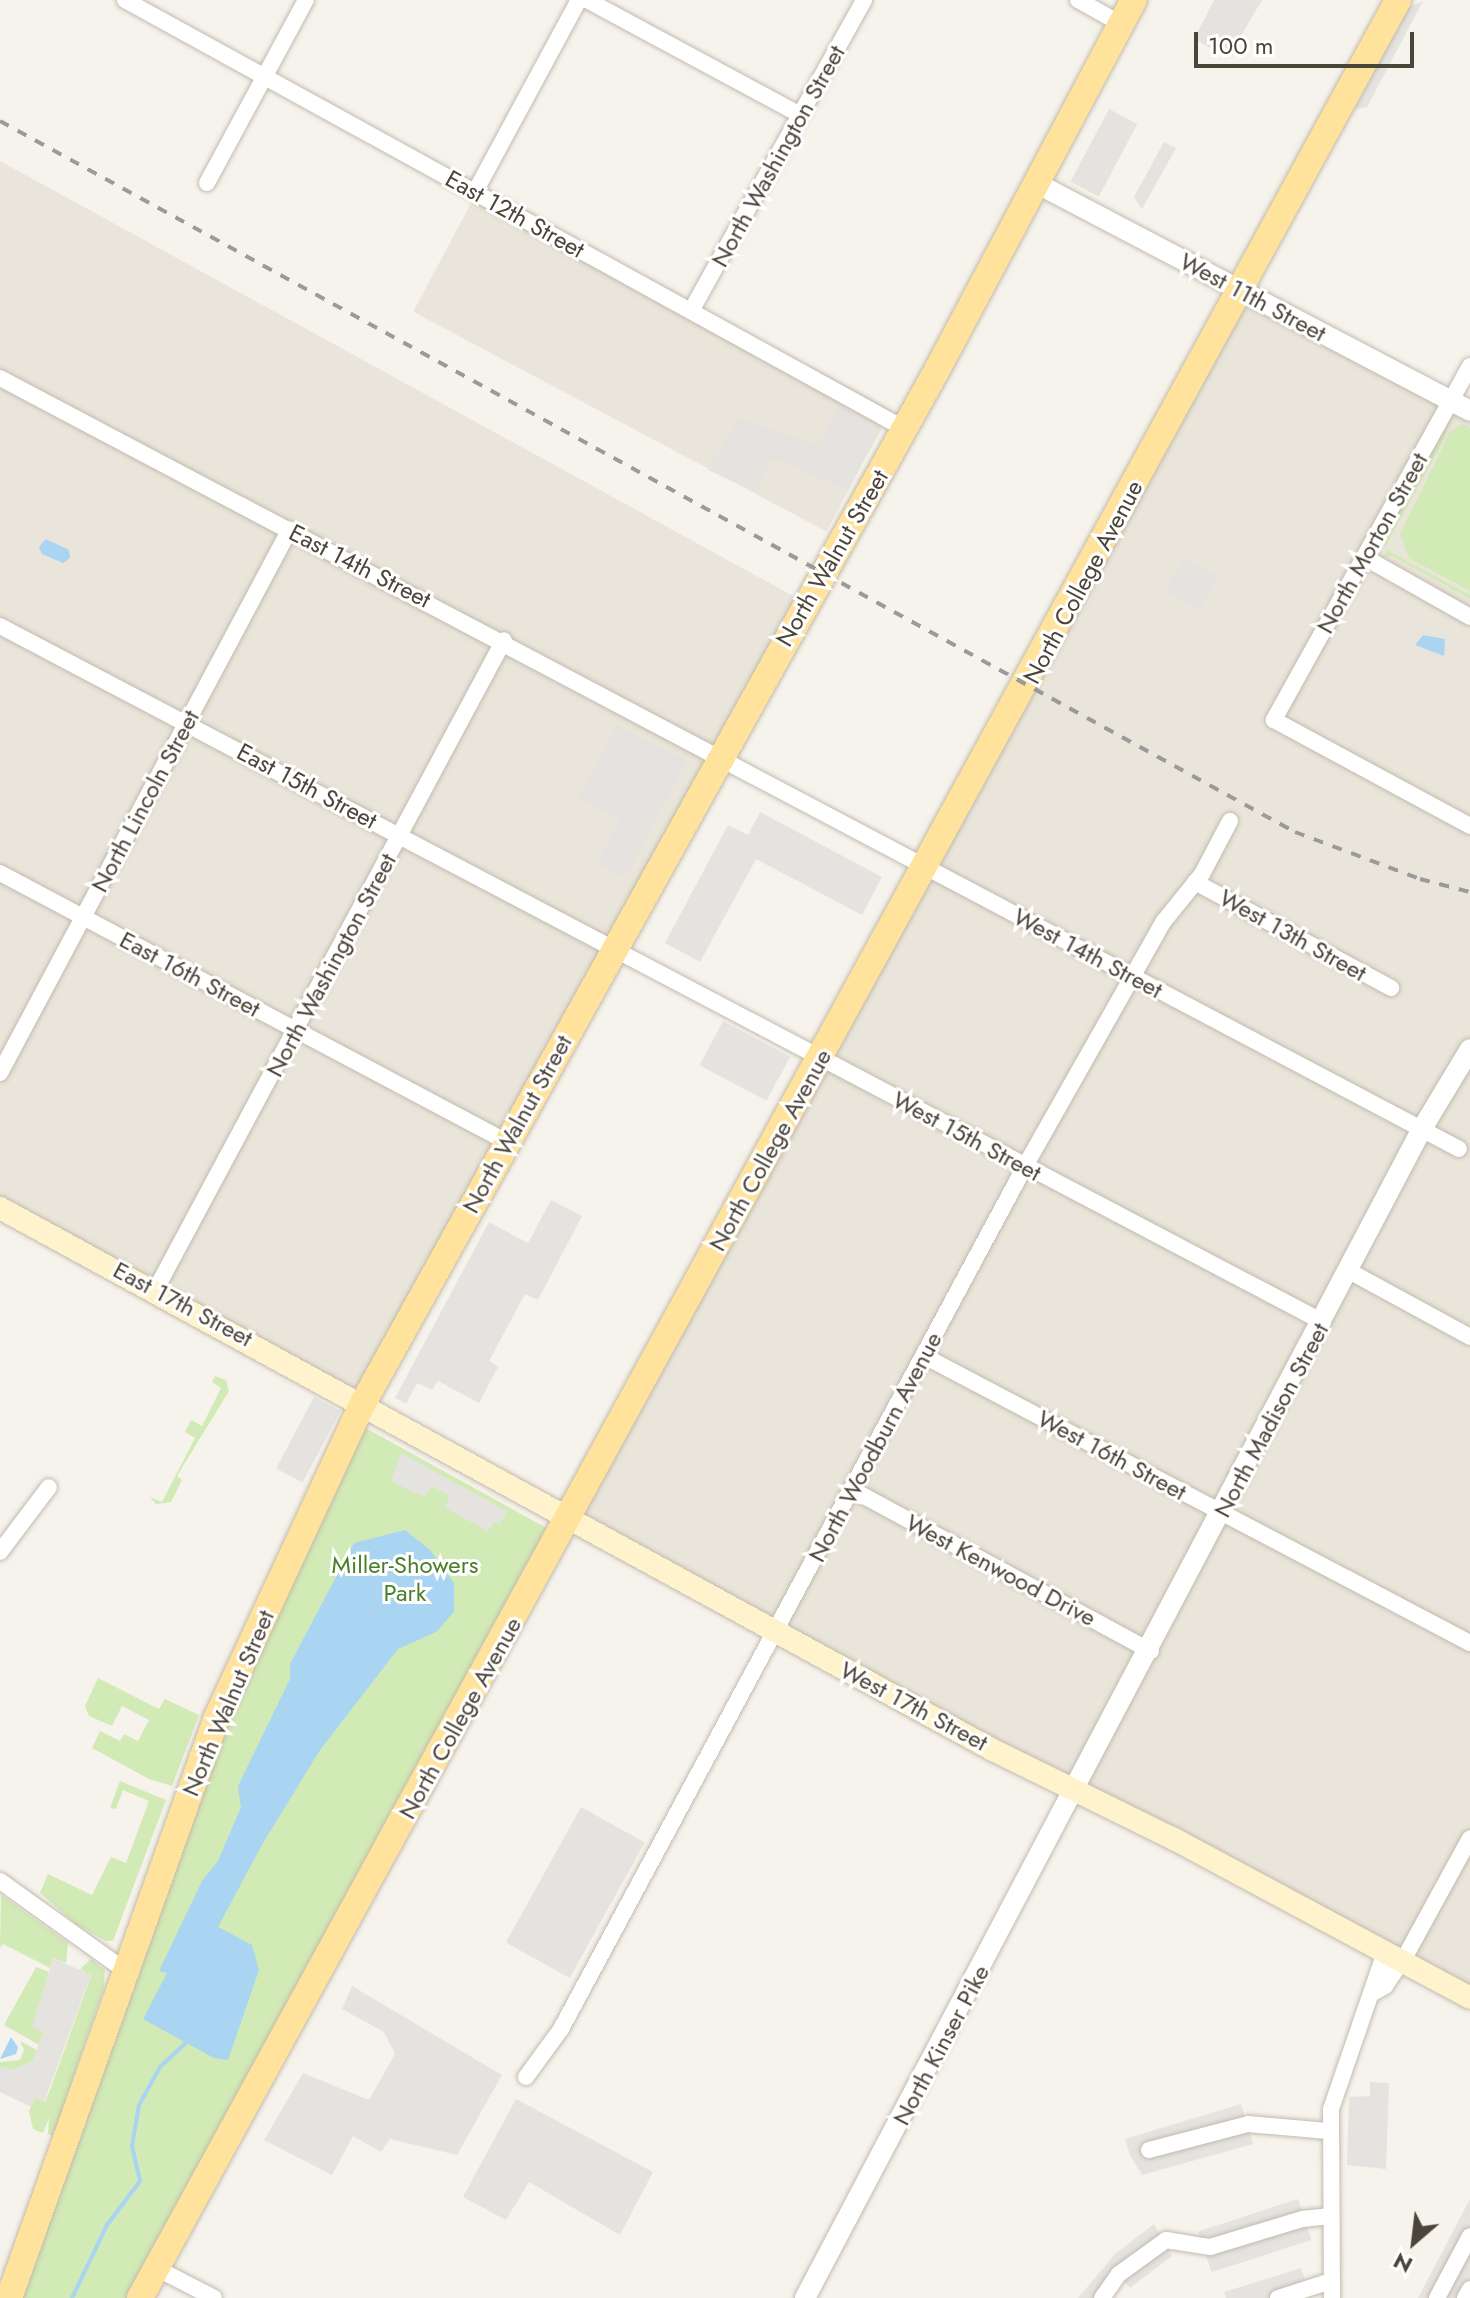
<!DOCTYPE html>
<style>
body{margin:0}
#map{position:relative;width:1470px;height:2298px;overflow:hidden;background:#f6f3ec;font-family:Jost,sans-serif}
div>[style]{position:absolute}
.residential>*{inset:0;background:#eae5da;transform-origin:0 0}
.green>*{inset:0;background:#d2eab5}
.parking>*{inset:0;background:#e5e3e0;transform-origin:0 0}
.water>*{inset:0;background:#a9d4f2}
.stream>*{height:4px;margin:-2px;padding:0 2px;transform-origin:2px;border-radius:2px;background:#a9d4f2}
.roads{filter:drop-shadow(0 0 2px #c2bbae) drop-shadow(0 0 2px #c2bbae)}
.minor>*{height:16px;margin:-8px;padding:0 8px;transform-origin:8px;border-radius:8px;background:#fff}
.tertiary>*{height:20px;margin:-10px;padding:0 10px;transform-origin:10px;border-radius:10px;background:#fff}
.secondary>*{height:22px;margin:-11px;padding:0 11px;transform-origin:11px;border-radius:11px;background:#fff3cd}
.primary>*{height:26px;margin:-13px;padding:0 13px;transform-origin:13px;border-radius:13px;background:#ffe39c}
.rail>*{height:4px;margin-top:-2px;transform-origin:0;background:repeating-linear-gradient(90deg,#9a9a9a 0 10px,transparent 0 20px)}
span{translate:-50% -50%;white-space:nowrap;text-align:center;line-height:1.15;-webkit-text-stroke:6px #fff;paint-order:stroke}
.street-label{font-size:24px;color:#4b4439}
.park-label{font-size:24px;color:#4a7f2a}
.north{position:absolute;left:1374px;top:2202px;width:80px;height:80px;-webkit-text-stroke:6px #fff;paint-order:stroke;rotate:208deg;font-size:22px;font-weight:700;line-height:32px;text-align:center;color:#4b4439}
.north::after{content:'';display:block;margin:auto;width:28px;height:36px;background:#4b4439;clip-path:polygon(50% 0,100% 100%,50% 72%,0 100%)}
.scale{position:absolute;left:1194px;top:32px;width:220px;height:36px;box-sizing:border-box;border:4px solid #4b4439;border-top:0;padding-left:10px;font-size:24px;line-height:28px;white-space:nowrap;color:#4b4439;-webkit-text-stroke:6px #fff;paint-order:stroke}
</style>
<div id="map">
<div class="residential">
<i style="clip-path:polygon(0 161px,806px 603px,368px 1403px,0 1216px)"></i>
<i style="left:478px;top:190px;width:468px;height:138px;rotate:28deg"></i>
<i style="clip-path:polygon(1232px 286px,1470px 411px,1470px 2005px,567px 1520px)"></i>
</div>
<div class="green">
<i style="clip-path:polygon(1450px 420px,1445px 437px,1386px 545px,1380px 542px)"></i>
<i style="clip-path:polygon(1462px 424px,1470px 428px,1470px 591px,1409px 558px,1400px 534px,1450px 432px)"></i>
<i style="clip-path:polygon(1387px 550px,1470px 595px,1470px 599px,1392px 556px,1383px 557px)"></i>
<i style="clip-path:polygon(215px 1376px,226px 1380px,229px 1391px,177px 1476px,182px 1480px,171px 1502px,156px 1504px,150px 1497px,162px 1502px,195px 1438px,185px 1432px,191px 1420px,202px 1426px,221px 1388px,212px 1382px)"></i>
<i style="clip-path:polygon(362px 1426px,550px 1530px,126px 2298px,19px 2298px,227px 1717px)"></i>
<i style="clip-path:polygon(98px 1678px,159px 1709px,165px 1699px,199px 1715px,172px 1786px,149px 1779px,92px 1748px,100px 1731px,120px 1741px,124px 1734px,138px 1741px,149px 1720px,122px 1706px,112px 1726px,89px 1716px,85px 1706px)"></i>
<i style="clip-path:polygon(120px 1781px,166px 1800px,113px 1941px,106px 1941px,77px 1925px,40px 1893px,48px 1874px,92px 1895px,111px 1857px,126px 1863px,149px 1801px,123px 1790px,116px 1809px,110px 1808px)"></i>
<i style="clip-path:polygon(1px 1895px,68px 1943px,66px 1963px,53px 1958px,50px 1968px,3px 1944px,0 1948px)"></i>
<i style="clip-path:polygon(91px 1959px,105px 1970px,104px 1987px,53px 2136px,48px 2134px,49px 2118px,43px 2133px,33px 2129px,29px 2111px,35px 2098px,45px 2102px,51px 2087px,91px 1976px,80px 1969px)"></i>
<i style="clip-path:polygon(36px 1967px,49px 1972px,33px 2026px,43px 2032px,39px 2045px,4px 2025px)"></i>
<i style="clip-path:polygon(20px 2041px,37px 2050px,33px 2061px,14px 2070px,0 2067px,0 2062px,20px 2060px,24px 2050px)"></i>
</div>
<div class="parking">
<i style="clip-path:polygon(1214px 0,1262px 0,1228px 58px,1194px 39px)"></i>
<i style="clip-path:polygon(1423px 1px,1367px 107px,1355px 109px,1405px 9px)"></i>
<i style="left:1109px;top:109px;width:32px;height:82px;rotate:28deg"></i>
<i style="clip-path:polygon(1164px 142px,1176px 148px,1142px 209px,1134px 197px)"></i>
<i style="clip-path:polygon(839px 405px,881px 430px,847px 490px,772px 458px,756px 492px,708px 470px,739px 418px,818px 445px)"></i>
<i style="left:1184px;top:558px;width:39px;height:38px;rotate:29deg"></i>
<i style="clip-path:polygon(617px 725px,687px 761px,625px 878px,597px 863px,620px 820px,578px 798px)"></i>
<i style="clip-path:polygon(760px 812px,882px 877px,862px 915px,756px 859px,700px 962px,665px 943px,728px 825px,748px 835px)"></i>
<i style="left:723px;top:1021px;width:76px;height:50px;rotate:28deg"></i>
<i style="clip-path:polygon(551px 1200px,582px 1216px,538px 1300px,525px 1294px,489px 1361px,498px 1367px,479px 1403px,438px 1381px,432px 1390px,417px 1383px,406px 1404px,395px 1398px,489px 1222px,528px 1243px)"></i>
<i style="left:314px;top:1397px;width:30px;height:81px;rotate:28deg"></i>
<i style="clip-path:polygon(401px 1453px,507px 1511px,500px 1524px,494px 1522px,488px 1531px,445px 1508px,449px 1496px,432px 1486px,424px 1497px,391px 1481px)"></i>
<i style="left:581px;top:1807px;width:73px;height:155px;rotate:29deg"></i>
<i style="clip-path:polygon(53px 1958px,91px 1975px,44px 2102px,35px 2098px,31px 2107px,0 2092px,0 2067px,14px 2070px,33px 2061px,43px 2032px,32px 2027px)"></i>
<i style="clip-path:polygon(352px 1986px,502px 2075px,457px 2155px,390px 2139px,381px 2152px,353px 2136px,332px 2175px,264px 2140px,303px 2073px,369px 2100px,395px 2054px,384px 2032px,342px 2009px)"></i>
<i style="clip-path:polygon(1370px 2082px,1389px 2083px,1386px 2169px,1347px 2165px,1349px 2097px,1370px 2096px)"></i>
<i style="clip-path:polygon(516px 2099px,653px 2172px,620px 2235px,529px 2182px,506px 2220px,463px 2197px)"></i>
<i style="clip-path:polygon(1241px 2104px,1253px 2144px,1142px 2175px,1130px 2155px,1125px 2139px)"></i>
<i style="left:1298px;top:2199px;width:43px;height:105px;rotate:72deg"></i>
<i style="clip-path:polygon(1470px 2199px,1470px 2298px,1418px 2298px)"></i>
<i style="clip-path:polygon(1154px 2224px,1172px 2256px,1130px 2288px,1119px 2275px,1102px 2298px,1078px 2298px,1115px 2254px)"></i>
<i style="clip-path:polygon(1301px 2268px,1308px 2289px,1280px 2298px,1226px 2298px,1224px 2292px)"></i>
</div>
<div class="water">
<i style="clip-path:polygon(46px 539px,69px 550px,70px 558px,63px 563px,42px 554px,39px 547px)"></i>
<i style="clip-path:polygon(1423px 635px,1445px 639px,1444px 656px,1415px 645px)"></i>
<i style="clip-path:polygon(405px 1530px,430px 1550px,454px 1583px,454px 1612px,436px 1632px,398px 1649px,320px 1750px,263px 1843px,218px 1927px,252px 1945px,259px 1970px,228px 2060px,214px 2058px,143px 2019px,167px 1973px,159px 1971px,202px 1881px,218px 1861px,241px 1807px,238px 1786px,290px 1679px,290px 1664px,354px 1543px)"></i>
<i style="clip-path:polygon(11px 2037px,18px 2047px,16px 2054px,0 2059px)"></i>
</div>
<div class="stream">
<i style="left:72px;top:2298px;width:81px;rotate:-64.4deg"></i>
<i style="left:107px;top:2225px;width:55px;rotate:-53.1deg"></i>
<i style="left:140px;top:2181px;width:36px;rotate:-103deg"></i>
<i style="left:132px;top:2146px;width:42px;rotate:-80.3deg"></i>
<i style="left:139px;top:2105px;width:43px;rotate:-61.1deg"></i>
<i style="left:160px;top:2067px;width:37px;rotate:-43deg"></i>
</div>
<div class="roads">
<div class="minor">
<i style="left:125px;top:0;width:890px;rotate:28.81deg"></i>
<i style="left:587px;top:0;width:243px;rotate:28.3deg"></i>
<i style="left:1078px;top:0;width:49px;rotate:29.2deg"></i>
<i style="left:207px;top:183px;width:208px;rotate:-61.6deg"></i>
<i style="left:475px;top:192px;width:218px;rotate:-61.6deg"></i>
<i style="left:691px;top:311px;width:356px;rotate:-60.9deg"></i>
<i style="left:1470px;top:366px;width:405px;rotate:119deg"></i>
<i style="left:1274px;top:720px;width:223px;rotate:28.4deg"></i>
<i style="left:0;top:378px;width:1650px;rotate:27.85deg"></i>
<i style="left:1364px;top:557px;width:122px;rotate:29.5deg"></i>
<i style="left:0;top:626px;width:1495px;rotate:27.75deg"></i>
<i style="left:0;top:873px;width:574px;rotate:27.95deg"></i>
<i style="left:1195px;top:882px;width:223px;rotate:28.4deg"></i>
<i style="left:0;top:1073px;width:616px;rotate:-61.94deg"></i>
<i style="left:1349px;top:1271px;width:138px;rotate:28.6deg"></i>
<i style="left:156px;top:1289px;width:736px;rotate:-61.8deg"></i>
<i style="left:924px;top:1356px;width:617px;rotate:27.73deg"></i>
<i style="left:851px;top:1489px;width:341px;rotate:28.4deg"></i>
<i style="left:0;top:1552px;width:81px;rotate:-53deg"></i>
<i style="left:0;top:1881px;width:151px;rotate:35.6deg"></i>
<i style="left:1375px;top:1992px;width:12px;rotate:-31deg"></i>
<i style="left:1385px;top:1986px;width:37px;rotate:-56deg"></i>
<i style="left:1406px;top:1955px;width:133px;rotate:-61.3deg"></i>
<i style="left:526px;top:2077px;width:59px;rotate:-53.9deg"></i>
<i style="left:561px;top:2029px;width:978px;rotate:-61.73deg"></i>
<i style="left:1024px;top:1168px;width:284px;rotate:-60.5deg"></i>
<i style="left:1164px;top:921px;width:60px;rotate:-51deg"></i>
<i style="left:1202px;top:874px;width:60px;rotate:-62.2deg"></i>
<i style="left:1149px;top:2150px;width:102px;rotate:-14.7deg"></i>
<i style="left:1248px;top:2124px;width:80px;rotate:5deg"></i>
<i style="left:156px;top:2268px;width:65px;rotate:27.3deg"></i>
<i style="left:1102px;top:2298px;width:29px;rotate:-55deg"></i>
<i style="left:1119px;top:2274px;width:58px;rotate:-35.9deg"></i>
<i style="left:1166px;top:2240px;width:45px;rotate:9deg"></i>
<i style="left:1210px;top:2247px;width:96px;rotate:-16.9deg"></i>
<i style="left:1302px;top:2219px;width:29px;rotate:-6deg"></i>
<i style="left:1278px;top:2298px;width:56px;rotate:-17.8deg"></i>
<i style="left:1332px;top:2298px;width:189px;rotate:-90.3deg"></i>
<i style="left:1331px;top:2109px;width:166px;rotate:-71deg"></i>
<i style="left:1437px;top:2298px;width:70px;rotate:-62deg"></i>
<i style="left:1465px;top:2298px;width:10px;rotate:-61deg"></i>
</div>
<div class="tertiary">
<i style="left:1036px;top:183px;width:490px;rotate:27.7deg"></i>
<i style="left:805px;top:2298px;width:1324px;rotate:-62.18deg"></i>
<i style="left:1423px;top:1127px;width:91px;rotate:-58.9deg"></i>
</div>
<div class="secondary">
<i style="left:0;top:1208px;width:1131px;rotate:28.63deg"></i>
<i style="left:993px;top:1750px;width:202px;rotate:26.2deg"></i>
<i style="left:1174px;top:1839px;width:336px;rotate:28.2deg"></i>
</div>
<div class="primary">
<i style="left:9px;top:2298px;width:617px;rotate:-70.3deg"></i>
<i style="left:217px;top:1717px;width:346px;rotate:-65.1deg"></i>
<i style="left:363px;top:1403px;width:1182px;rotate:-60.94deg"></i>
<i style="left:937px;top:370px;width:419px;rotate:-62deg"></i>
<i style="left:140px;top:2298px;width:2620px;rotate:-61.3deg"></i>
</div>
</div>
<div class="rail">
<i style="left:0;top:121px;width:1477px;rotate:28.77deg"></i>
<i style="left:1295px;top:832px;width:134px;rotate:20.6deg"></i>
<i style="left:1420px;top:879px;width:52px;rotate:14.6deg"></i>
</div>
<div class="street-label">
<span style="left:778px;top:156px;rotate:-61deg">North Washington Street</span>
<span style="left:515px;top:214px;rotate:29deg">East 12th Street</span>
<span style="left:1253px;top:297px;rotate:28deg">West 11th Street</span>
<span style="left:1372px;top:543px;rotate:-61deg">North Morton Street</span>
<span style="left:832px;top:558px;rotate:-60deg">North Walnut Street</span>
<span style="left:360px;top:566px;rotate:27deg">East 14th Street</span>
<span style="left:1083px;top:582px;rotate:-62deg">North College Avenue</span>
<span style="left:307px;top:786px;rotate:28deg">East 15th Street</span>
<span style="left:145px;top:801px;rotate:-62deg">North Lincoln Street</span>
<span style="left:1293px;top:935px;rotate:29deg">West 13th Street</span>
<span style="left:1088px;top:953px;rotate:28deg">West 14th Street</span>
<span style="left:331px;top:965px;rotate:-62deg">North Washington Street</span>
<span style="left:190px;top:974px;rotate:28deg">East 16th Street</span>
<span style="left:517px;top:1124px;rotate:-61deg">North Walnut Street</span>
<span style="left:967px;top:1136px;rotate:28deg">West 15th Street</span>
<span style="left:770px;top:1150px;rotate:-61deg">North College Avenue</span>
<span style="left:183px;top:1304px;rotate:28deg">East 17th Street</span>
<span style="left:1271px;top:1420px;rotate:-62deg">North Madison Street</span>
<span style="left:875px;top:1447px;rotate:-62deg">North Woodburn Avenue</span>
<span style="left:1112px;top:1455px;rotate:28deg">West 16th Street</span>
<span style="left:1001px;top:1570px;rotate:28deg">West Kenwood Drive</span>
<span style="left:228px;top:1703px;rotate:-67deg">North Walnut Street</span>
<span style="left:914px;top:1706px;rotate:28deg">West 17th Street</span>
<span style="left:460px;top:1718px;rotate:-61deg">North College Avenue</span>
<span style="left:941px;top:2045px;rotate:-62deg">North Kinser Pike</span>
</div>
<div class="park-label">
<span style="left:405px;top:1579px">Miller-Showers<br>Park</span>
</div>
<div class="north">N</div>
<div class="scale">100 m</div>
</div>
